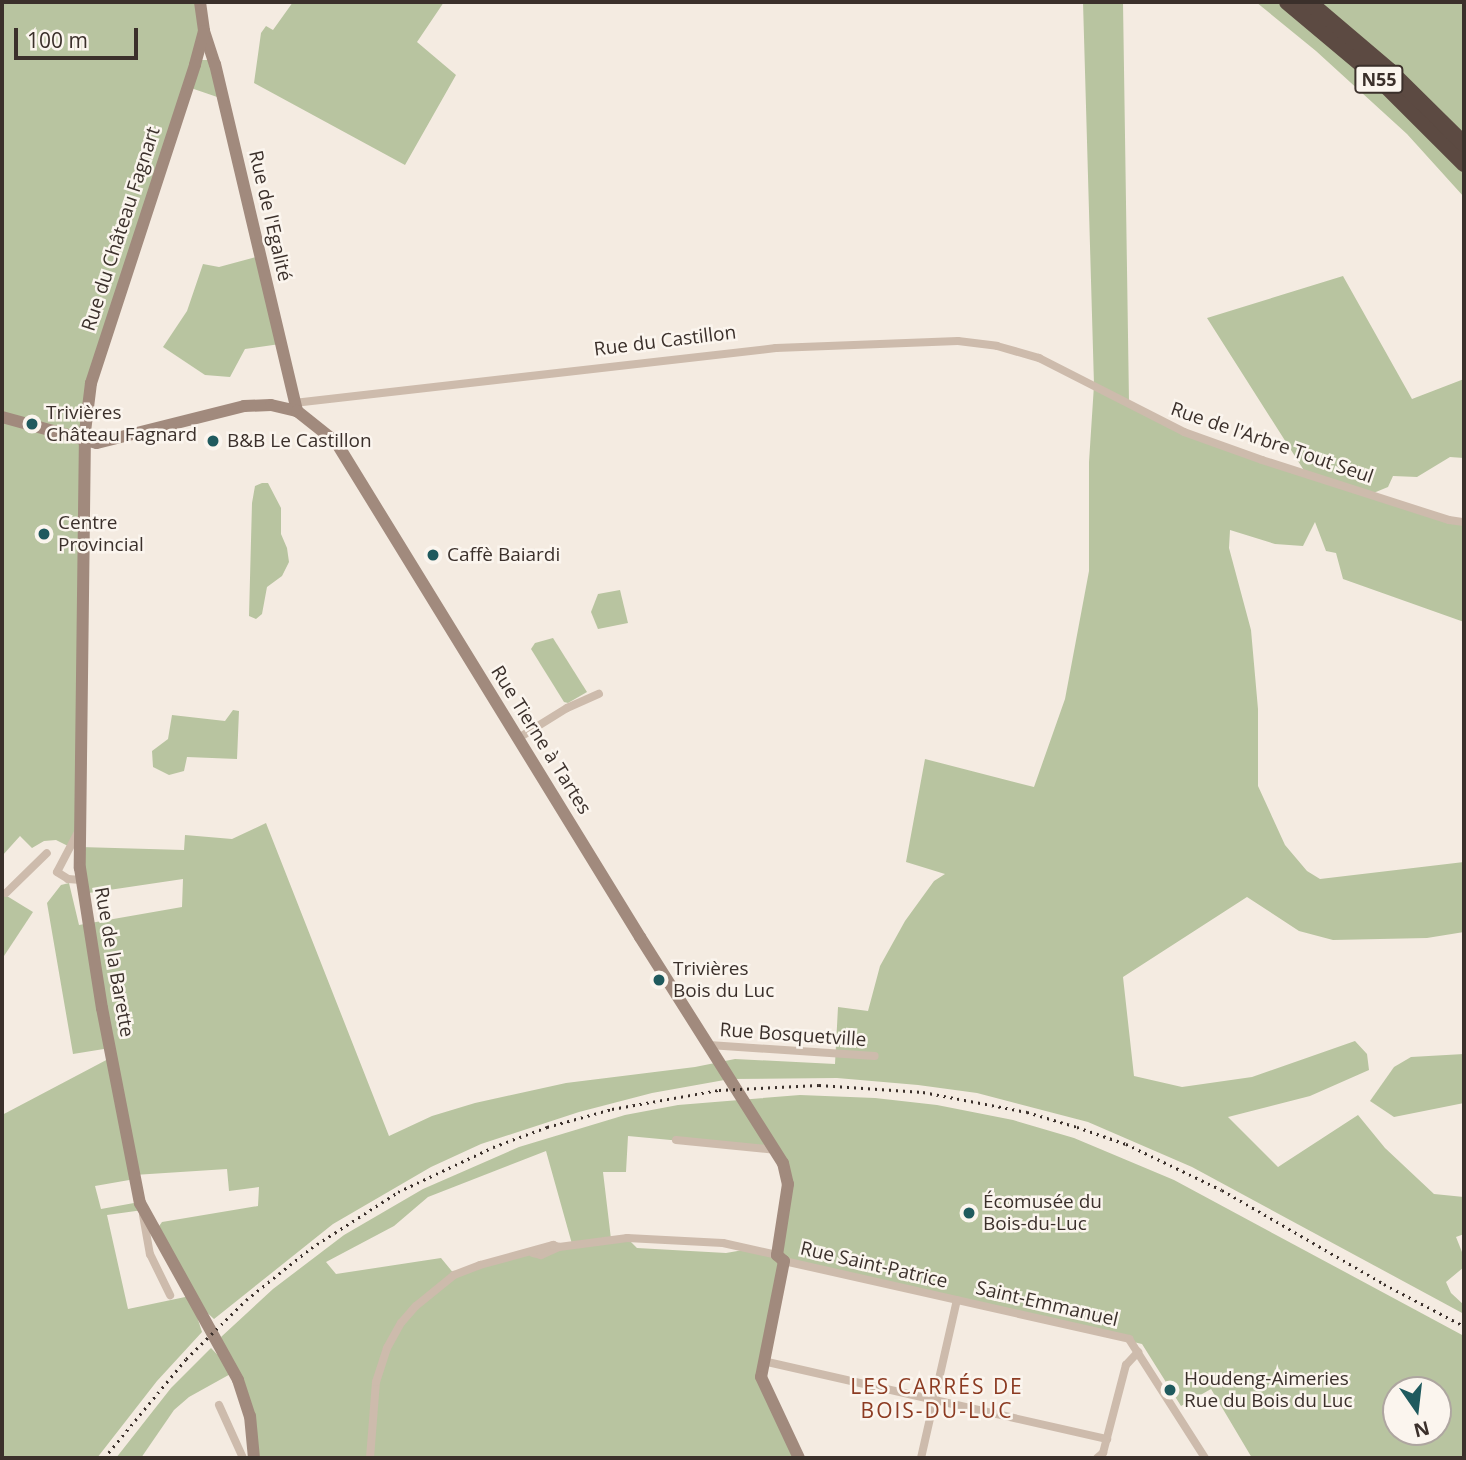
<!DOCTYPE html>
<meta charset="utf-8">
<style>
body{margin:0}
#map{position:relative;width:1466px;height:1460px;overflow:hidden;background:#f4ebe1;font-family:"Open Sans",sans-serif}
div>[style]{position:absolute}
.green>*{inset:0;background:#b8c4a0}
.street>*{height:8px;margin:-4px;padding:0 4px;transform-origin:4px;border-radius:4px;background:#cdbbac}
.secondary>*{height:12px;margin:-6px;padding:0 6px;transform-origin:6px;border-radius:6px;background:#a18a7d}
.highway>*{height:16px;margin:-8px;padding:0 8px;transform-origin:8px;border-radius:8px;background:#5c4a42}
.rail>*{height:2.5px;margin-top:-1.25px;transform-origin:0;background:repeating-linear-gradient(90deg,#3b302b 0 2px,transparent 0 7px)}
.dots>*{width:19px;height:19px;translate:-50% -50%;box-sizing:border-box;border:4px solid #fbf5ee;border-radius:50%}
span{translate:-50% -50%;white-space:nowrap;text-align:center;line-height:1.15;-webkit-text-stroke:5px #fbf5ee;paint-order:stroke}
.shield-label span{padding:2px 5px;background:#fbf5ee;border:2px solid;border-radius:5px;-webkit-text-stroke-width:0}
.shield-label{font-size:18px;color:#3b302b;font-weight:700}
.street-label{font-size:19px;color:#3b302b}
.poi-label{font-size:19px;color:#3b302b}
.left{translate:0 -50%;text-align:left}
.neighbourhood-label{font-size:21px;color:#8c3b22;letter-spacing:2px}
.frame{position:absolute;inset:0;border:4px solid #3b302b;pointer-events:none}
.north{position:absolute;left:1382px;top:1376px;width:70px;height:70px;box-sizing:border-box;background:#fbf5ee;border:2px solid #aea6a0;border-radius:50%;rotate:166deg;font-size:19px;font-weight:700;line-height:28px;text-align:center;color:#3b302b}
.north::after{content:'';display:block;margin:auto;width:24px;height:32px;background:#1f5a5e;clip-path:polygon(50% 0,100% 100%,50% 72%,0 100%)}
.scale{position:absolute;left:14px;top:28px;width:124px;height:32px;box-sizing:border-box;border:4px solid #3b302b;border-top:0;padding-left:9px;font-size:21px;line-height:24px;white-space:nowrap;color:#3b302b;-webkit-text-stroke:5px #fbf5ee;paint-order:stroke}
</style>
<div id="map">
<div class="green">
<i style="clip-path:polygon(2px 2px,200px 2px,202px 60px,208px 60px,223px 99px,188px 87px,91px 383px,80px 828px,70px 847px,56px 840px,44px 841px,32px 848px,20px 836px,2px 856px)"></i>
<i style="clip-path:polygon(293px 2px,444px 2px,417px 42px,456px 75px,405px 165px,254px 83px,261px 33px,266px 26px,273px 30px)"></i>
<i style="clip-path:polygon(evenodd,1083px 2px,1123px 2px,1129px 402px,1184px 432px,1305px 472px,1207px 318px,1343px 276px,1412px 399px,1464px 379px,1464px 458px,1450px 457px,1417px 477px,1393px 476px,1388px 487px,1371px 494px,1464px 522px,1464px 622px,1343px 579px,1336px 553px,1326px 551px,1315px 522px,1303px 546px,1275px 544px,1230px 530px,1229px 548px,1251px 630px,1258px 709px,1258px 786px,1285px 845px,1307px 871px,1320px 879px,1464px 862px,1464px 932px,1427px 938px,1333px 940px,1299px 931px,1247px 897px,1123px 977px,1134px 1076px,1182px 1087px,1252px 1077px,1355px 1041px,1367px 1054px,1369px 1070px,1310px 1096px,1228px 1117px,1278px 1167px,1358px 1115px,1385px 1148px,1434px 1194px,1464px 1197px,1464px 1234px,1456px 1237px,1464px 1257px,1464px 1267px,1446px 1282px,1451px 1293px,1464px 1305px,1464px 1314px,1192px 1167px,1088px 1122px,977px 1093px,918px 1085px,837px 1078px,730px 1079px,652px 1093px,579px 1112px,481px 1144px,431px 1167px,333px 1224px,214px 1319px,191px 1298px,202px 1332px,157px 1381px,97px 1458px,2px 1458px,2px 1115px,112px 1057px,110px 1048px,73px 1054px,47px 903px,61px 885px,69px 883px,79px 925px,182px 907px,183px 879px,82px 894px,80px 847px,184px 850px,185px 835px,232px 839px,266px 823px,389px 1136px,432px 1116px,475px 1103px,566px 1083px,695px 1067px,735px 1059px,835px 1064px,838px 1007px,868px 1011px,880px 966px,905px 921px,934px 881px,945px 874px,906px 862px,925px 759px,1034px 787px,1065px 699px,1089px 571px,1089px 462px,1094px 385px,1083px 2px,227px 1169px,229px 1191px,259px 1187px,258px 1206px,162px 1222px,154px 1233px,190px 1296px,128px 1309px,107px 1215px,143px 1210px,134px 1203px,101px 1209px,95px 1186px,135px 1179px,134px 1175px,227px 1169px)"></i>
<i style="clip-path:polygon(1256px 2px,1278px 2px,1379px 87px,1464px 172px,1464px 197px,1407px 134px,1316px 51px)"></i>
<i style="clip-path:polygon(1316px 2px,1464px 2px,1464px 138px)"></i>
<i style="clip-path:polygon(260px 256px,280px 344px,245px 349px,230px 377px,205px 375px,163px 347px,187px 311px,203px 264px,219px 267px)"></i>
<i style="clip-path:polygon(262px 483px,268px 483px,281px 508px,281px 534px,287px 548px,289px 562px,282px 576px,267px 587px,262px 614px,256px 619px,249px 616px,252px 503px,255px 486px)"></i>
<i style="clip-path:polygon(620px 590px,628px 623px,598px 629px,591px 612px,598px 594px)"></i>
<i style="clip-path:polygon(553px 638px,587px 692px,568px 703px,564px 702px,531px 649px,535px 643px)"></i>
<i style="clip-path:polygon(233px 710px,239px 711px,237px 759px,187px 757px,184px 771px,169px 775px,153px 767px,152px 751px,168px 739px,172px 715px,225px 721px)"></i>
<i style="clip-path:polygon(2px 893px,33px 912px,2px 959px)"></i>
<i style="clip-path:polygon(1464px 1054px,1464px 1103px,1394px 1117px,1370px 1101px,1394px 1067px,1411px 1057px)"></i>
<i style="clip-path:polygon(evenodd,800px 1095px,875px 1098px,937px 1105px,1013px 1120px,1074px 1138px,1174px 1180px,1464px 1336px,1464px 1458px,1252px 1458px,1211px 1389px,1181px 1406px,1142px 1344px,784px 1261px,761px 1377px,799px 1458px,254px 1458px,234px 1372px,189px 1397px,174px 1410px,141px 1458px,116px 1458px,171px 1388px,211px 1348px,232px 1370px,221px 1337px,273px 1289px,344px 1235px,423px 1189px,519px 1147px,625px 1115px,678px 1105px,800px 1095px,628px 1136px,777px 1150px,788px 1184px,776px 1255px,749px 1249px,726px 1253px,637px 1248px,627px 1238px,611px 1239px,603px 1172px,626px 1172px,628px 1136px,800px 1095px,546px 1151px,572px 1244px,468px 1269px,455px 1275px,441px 1258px,336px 1274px,326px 1262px,394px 1226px,428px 1197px,546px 1151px,800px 1095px,1396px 1390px,1438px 1390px,1438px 1432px,1396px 1432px,1396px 1390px)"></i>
</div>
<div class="street">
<i style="left:294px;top:403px;width:485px;rotate:-6.5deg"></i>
<i style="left:776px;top:348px;width:182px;rotate:-2.2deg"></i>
<i style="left:958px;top:341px;width:39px;rotate:7deg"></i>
<i style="left:997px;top:346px;width:44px;rotate:15.9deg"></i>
<i style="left:1039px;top:358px;width:163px;rotate:27deg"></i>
<i style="left:1184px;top:432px;width:83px;rotate:19.7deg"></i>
<i style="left:1262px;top:460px;width:196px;rotate:17.8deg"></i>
<i style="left:1449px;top:520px;width:15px;rotate:8deg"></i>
<i style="left:517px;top:739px;width:59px;rotate:-31.8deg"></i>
<i style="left:567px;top:708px;width:35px;rotate:-24deg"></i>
<i style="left:78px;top:832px;width:45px;rotate:117.7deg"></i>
<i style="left:57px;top:872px;width:13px;rotate:32deg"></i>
<i style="left:68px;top:879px;width:13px;rotate:4deg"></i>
<i style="left:6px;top:893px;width:57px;rotate:-44.3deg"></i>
<i style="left:709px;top:1045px;width:166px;rotate:3.8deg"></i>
<i style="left:676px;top:1140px;width:101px;rotate:5.7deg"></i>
<i style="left:143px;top:1215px;width:40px;rotate:80deg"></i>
<i style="left:150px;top:1254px;width:46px;rotate:64deg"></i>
<i style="left:533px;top:1253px;width:8px;rotate:14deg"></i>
<i style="left:541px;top:1255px;width:20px;rotate:-24deg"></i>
<i style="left:784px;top:1261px;width:354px;rotate:12.7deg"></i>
<i style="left:1129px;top:1339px;width:141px;rotate:57.4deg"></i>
<i style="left:763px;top:1361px;width:353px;rotate:12.8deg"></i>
<i style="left:219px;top:1405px;width:58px;rotate:65.6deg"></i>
<i style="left:370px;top:1458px;width:76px;rotate:-85.5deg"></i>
<i style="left:376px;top:1382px;width:36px;rotate:-72deg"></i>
<i style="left:387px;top:1348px;width:29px;rotate:-61deg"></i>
<i style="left:401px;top:1323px;width:23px;rotate:-49deg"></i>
<i style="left:416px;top:1306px;width:49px;rotate:-39.2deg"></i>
<i style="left:454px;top:1275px;width:28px;rotate:-21deg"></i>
<i style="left:480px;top:1265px;width:76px;rotate:-15.3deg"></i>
<i style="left:553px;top:1245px;width:6px;rotate:18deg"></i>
<i style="left:559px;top:1247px;width:69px;rotate:-7.5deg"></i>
<i style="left:627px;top:1238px;width:96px;rotate:3deg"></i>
<i style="left:723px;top:1243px;width:55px;rotate:12.5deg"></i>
<i style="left:921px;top:1458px;width:162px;rotate:-77.2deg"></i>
<i style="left:1097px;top:1458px;width:8px;rotate:-40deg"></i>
<i style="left:1103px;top:1453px;width:91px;rotate:-75.4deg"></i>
<i style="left:1126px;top:1365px;width:18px;rotate:-47deg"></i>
</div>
<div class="secondary">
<i style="left:200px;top:2px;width:29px;rotate:82deg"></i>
<i style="left:204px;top:31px;width:35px;rotate:72deg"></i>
<i style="left:215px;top:64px;width:357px;rotate:76.7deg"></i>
<i style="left:204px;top:31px;width:35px;rotate:105deg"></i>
<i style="left:195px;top:65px;width:335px;rotate:108.1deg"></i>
<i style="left:91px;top:383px;width:49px;rotate:97deg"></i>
<i style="left:85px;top:432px;width:436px;rotate:90.7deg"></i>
<i style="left:80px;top:868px;width:142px;rotate:81.1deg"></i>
<i style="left:102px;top:1008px;width:199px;rotate:79deg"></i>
<i style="left:140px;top:1203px;width:202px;rotate:61deg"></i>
<i style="left:238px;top:1380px;width:38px;rotate:72deg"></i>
<i style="left:250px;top:1416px;width:42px;rotate:84.6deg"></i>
<i style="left:2px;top:417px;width:98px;rotate:15.3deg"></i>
<i style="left:97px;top:443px;width:152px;rotate:-14.1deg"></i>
<i style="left:244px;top:406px;width:27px;rotate:-2deg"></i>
<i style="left:271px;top:405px;width:27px;rotate:13deg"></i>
<i style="left:297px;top:411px;width:50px;rotate:38.5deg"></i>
<i style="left:336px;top:442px;width:581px;rotate:58.44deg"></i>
<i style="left:640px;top:937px;width:267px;rotate:57.7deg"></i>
<i style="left:783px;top:1163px;width:22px;rotate:77deg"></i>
<i style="left:788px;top:1184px;width:72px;rotate:98.8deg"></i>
<i style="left:777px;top:1255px;width:9px;rotate:41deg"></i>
<i style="left:784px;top:1261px;width:118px;rotate:101.2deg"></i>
<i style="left:761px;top:1377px;width:89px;rotate:64.9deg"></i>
</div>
<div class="highway">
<i style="left:1287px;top:2px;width:121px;rotate:40deg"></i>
<i style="left:1380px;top:80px;width:119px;rotate:45deg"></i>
<i style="left:1309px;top:2px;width:106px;rotate:40.4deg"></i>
<i style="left:1390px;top:71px;width:104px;rotate:44.6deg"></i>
</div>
<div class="rail">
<i style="left:104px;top:1458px;width:129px;rotate:-50.4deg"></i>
<i style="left:186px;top:1359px;width:84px;rotate:-44.5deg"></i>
<i style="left:246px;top:1300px;width:83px;rotate:-38.7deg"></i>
<i style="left:311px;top:1248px;width:103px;rotate:-32.8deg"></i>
<i style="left:398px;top:1192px;width:105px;rotate:-25.3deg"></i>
<i style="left:493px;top:1147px;width:58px;rotate:-20.3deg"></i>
<i style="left:547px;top:1127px;width:67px;rotate:-15.5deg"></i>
<i style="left:612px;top:1109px;width:109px;rotate:-10.1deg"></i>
<i style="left:719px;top:1090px;width:100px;rotate:-2.9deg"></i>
<i style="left:819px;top:1085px;width:104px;rotate:3.9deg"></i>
<i style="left:923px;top:1092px;width:106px;rotate:10.9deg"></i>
<i style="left:1027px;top:1112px;width:52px;rotate:16.7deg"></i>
<i style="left:1077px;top:1127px;width:52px;rotate:19.1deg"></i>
<i style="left:1126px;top:1144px;width:106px;rotate:25.6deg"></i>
<i style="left:1222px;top:1190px;width:187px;rotate:30.1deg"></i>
<i style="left:1384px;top:1284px;width:90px;rotate:27.7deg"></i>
</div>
<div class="dots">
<i style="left:32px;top:424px;background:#1f5a5e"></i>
<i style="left:213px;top:441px;background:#1f5a5e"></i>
<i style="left:44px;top:534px;background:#1f5a5e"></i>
<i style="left:433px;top:555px;background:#1f5a5e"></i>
<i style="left:659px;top:980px;background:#1f5a5e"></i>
<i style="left:969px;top:1213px;background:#1f5a5e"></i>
<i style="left:1170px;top:1390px;background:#1f5a5e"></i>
</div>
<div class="shield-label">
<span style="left:1379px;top:79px">N55</span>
</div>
<div class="street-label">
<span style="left:270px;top:216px;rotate:77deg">Rue de l'Egalité</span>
<span style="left:121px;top:229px;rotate:-72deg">Rue du Château Fagnart</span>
<span style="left:665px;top:341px;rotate:-7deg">Rue du Castillon</span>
<span style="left:1272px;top:443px;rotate:19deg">Rue de l'Arbre Tout Seul</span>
<span style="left:541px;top:740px;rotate:58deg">Rue Tierne à Tartes</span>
<span style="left:114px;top:962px;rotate:80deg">Rue de la Barette</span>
<span style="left:793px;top:1035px;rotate:4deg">Rue Bosquetville</span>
<span style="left:874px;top:1265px;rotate:13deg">Rue Saint-Patrice</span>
<span style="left:1047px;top:1304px;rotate:13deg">Saint-Emmanuel</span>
</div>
<div class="poi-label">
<span class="left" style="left:46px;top:424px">Trivières<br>Château Fagnard</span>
<span class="left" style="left:227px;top:441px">B&amp;B Le Castillon</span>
<span class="left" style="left:58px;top:534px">Centre<br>Provincial</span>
<span class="left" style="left:447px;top:555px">Caffè Baiardi</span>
<span class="left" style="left:673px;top:980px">Trivières<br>Bois du Luc</span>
<span class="left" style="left:983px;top:1213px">Écomusée du<br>Bois-du-Luc</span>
<span class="left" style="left:1184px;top:1390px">Houdeng-Aimeries<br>Rue du Bois du Luc</span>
</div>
<div class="neighbourhood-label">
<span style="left:937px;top:1398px">LES CARRÉS DE<br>BOIS-DU-LUC</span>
</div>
<div class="frame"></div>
<div class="north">N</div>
<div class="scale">100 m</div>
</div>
